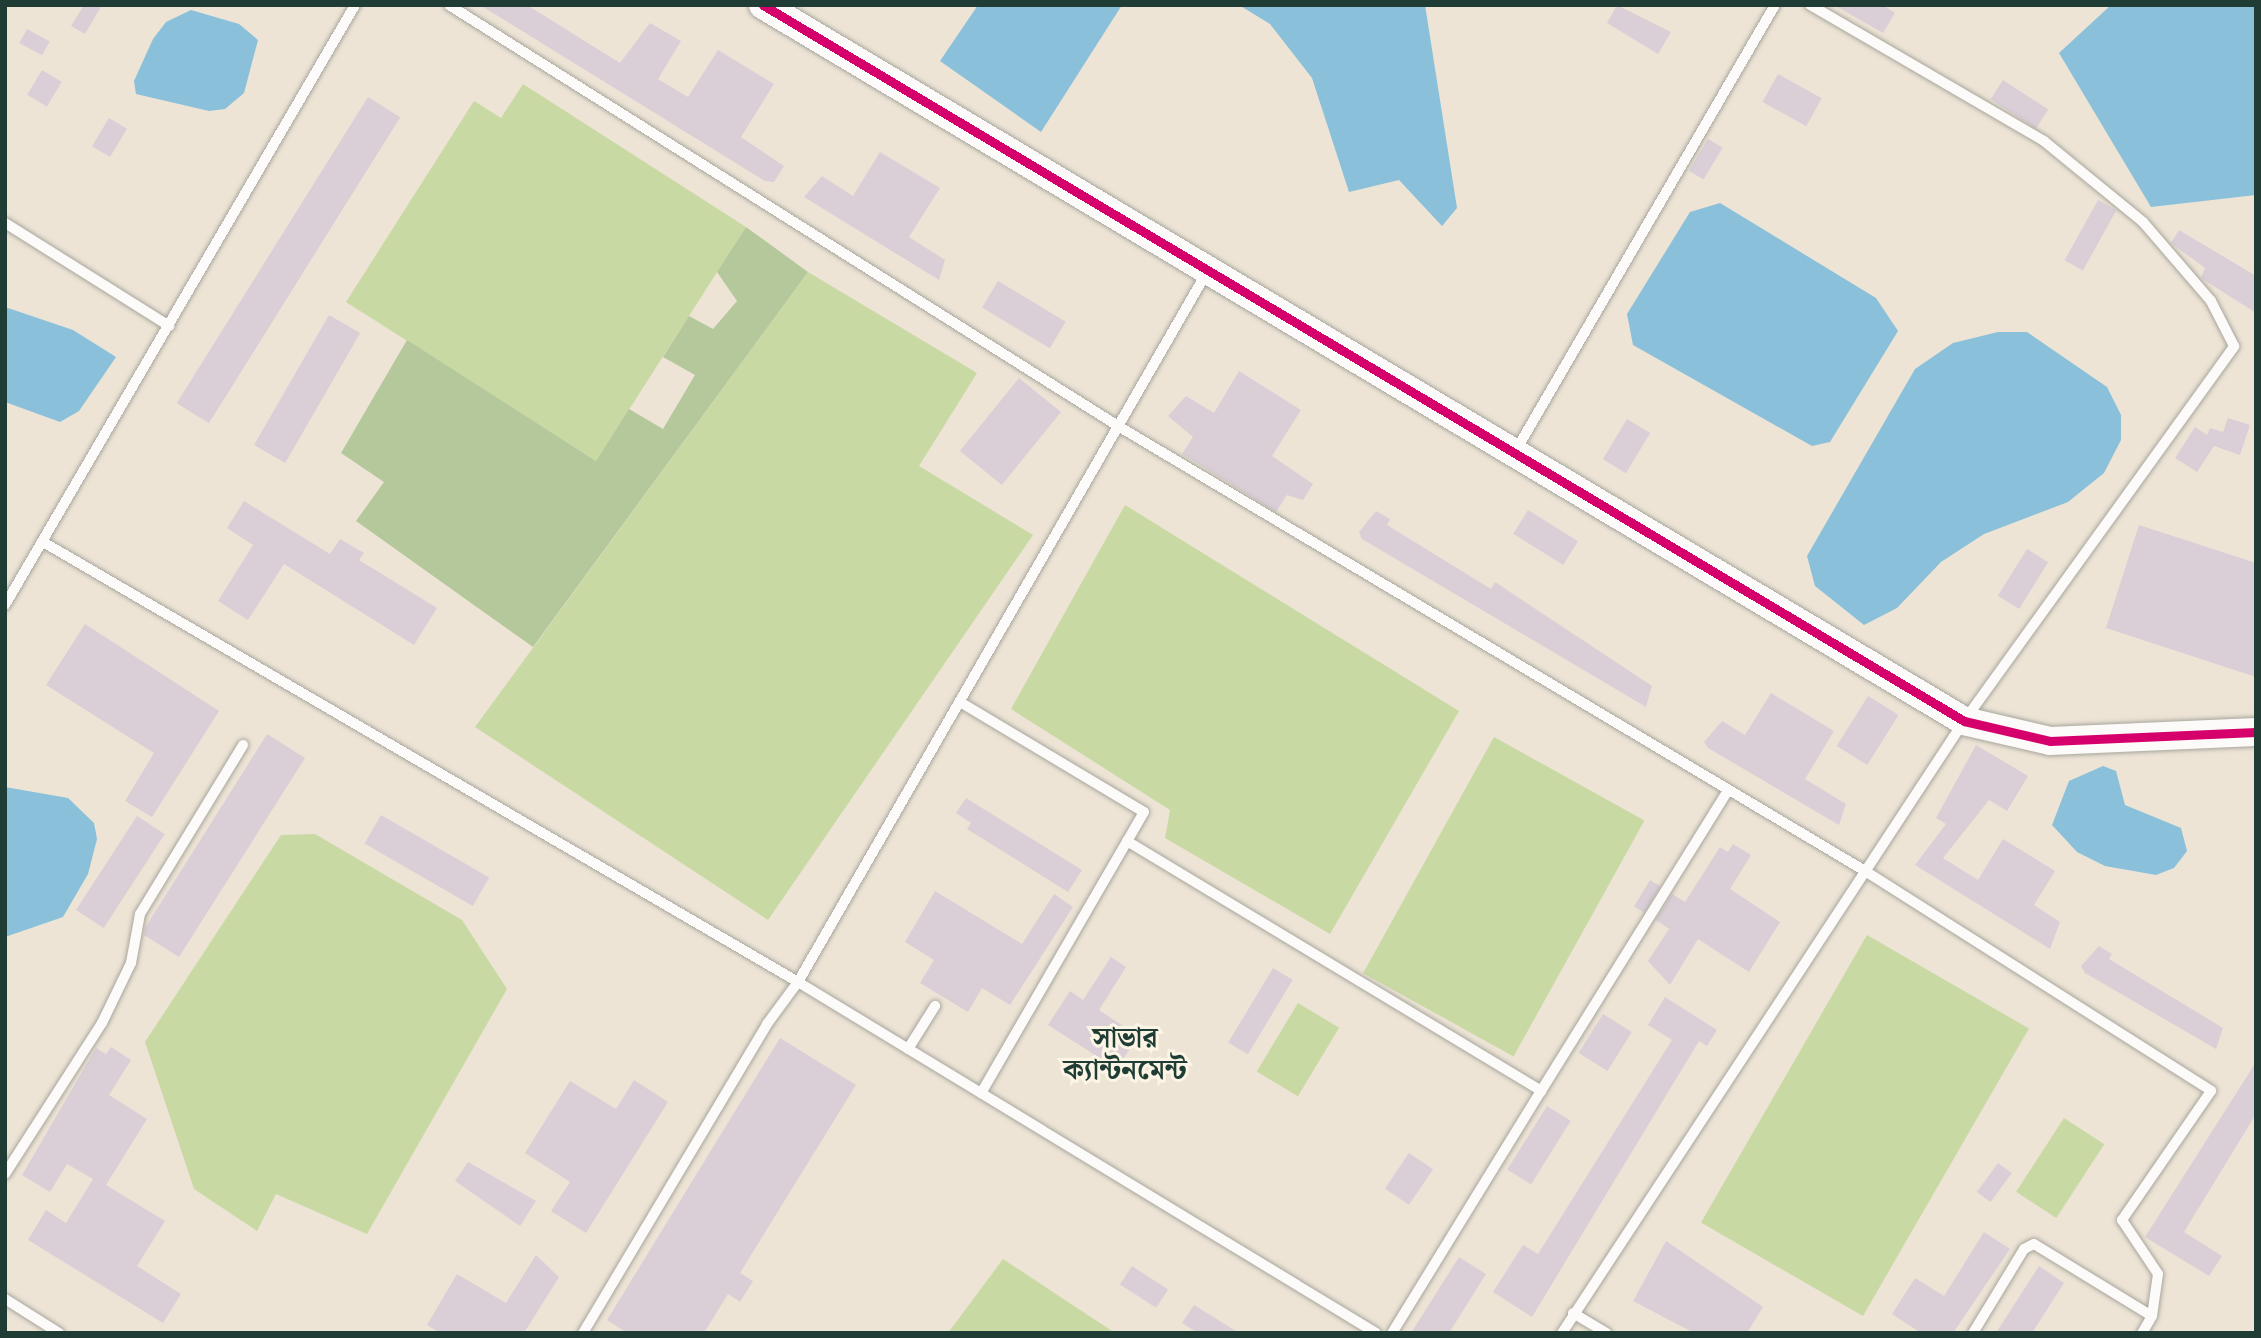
<!DOCTYPE html>
<meta charset="utf-8">
<style>
body{margin:0}
#map{position:relative;width:2261px;height:1338px;overflow:hidden;background:#ede4d6;font-family:"Sorts Mill Goudy","Noto Serif Bengali",serif}
div>[style]{position:absolute}
.green>*{inset:0;background:#c8d9a3;transform-origin:0 0}
.forest>*{inset:0;background:#b5c89b}
.water>*{inset:0;background:#8ac0da}
.building>*{inset:0;background:#dacfd7;transform-origin:0 0}
.roads{filter:drop-shadow(0 0 2px #a8a69d) drop-shadow(0 0 2px #a8a69d)}
.lane>*{height:10px;margin:-5px;padding:0 5px;transform-origin:5px;border-radius:5px;background:#fcfbf9}
.secondary>*{height:28px;margin:-14px;padding:0 14px;transform-origin:14px;border-radius:14px;background:#fcfbf9}
.cycleway>*{height:9px;margin:-4.5px;padding:0 4.5px;transform-origin:4.5px;border-radius:4.5px;background:#d6006c}
span{translate:-50% -50%;white-space:nowrap;text-align:center;line-height:1.15;-webkit-text-stroke:6px #fcf5e5;paint-order:stroke}
.district-label{font-size:28px;color:#1f3d34;font-weight:700}
.frame{position:absolute;inset:0;border:7px solid #1f3d34;pointer-events:none}
</style>
<div id="map">
<div class="green">
<i style="clip-path:polygon(523px 84px,746px 227px,596px 461px,346px 302px,474px 101px,501px 118px)"></i>
<i style="clip-path:polygon(808px 272px,977px 373px,919px 466px,1033px 535px,768px 920px,475px 727px)"></i>
<i style="clip-path:polygon(1125px 505px,1459px 711px,1330px 934px,1165px 838px,1170px 810px,1011px 709px)"></i>
<i style="left:1494px;top:737px;width:172px;height:270px;rotate:29deg"></i>
<i style="clip-path:polygon(315px 834px,462px 920px,507px 989px,367px 1234px,276px 1194px,257px 1231px,194px 1189px,145px 1042px,281px 835px)"></i>
<i style="left:1867px;top:935px;width:187px;height:332px;rotate:30deg"></i>
<i style="left:1298px;top:1003px;width:48px;height:80px;rotate:31deg"></i>
<i style="left:2064px;top:1118px;width:48px;height:88px;rotate:33deg"></i>
<i style="clip-path:polygon(1003px 1259px,1115px 1333px,948px 1333px)"></i>
</div>
<div class="forest">
<i style="clip-path:polygon(746px 227px,808px 272px,533px 647px,356px 521px,384px 482px,341px 453px,407px 340px,596px 461px,629px 409px,663px 429px,695px 375px,663px 357px,689px 316px,713px 329px,737px 301px,717px 272px)"></i>
</div>
<div class="water">
<i style="clip-path:polygon(978px 5px,1122px 5px,1041px 132px,940px 61px)"></i>
<i style="clip-path:polygon(1239px 5px,1425px 5px,1457px 208px,1442px 226px,1399px 180px,1349px 192px,1312px 78px,1270px 24px)"></i>
<i style="clip-path:polygon(2111px 5px,2256px 5px,2256px 195px,2151px 207px,2059px 53px)"></i>
<i style="clip-path:polygon(191px 10px,239px 24px,258px 40px,244px 93px,225px 109px,209px 111px,136px 94px,134px 81px,153px 39px,166px 22px)"></i>
<i style="clip-path:polygon(1720px 203px,1876px 298px,1898px 331px,1830px 442px,1812px 446px,1633px 345px,1627px 314px,1690px 212px)"></i>
<i style="clip-path:polygon(5px 307px,73px 330px,116px 357px,79px 411px,60px 422px,5px 402px)"></i>
<i style="clip-path:polygon(1998px 332px,2027px 332px,2107px 387px,2121px 415px,2121px 440px,2104px 473px,2068px 502px,1984px 534px,1941px 562px,1897px 608px,1864px 625px,1815px 586px,1807px 556px,1915px 369px,1953px 343px)"></i>
<i style="clip-path:polygon(2103px 766px,2116px 771px,2125px 805px,2181px 828px,2187px 851px,2174px 868px,2156px 875px,2105px 866px,2077px 852px,2052px 825px,2069px 781px)"></i>
<i style="clip-path:polygon(5px 787px,68px 798px,94px 823px,97px 839px,88px 874px,63px 917px,5px 937px)"></i>
</div>
<div class="building">
<i style="clip-path:polygon(84px 5px,102px 5px,85px 34px,71px 26px)"></i>
<i style="clip-path:polygon(480px 5px,527px 5px,620px 63px,650px 23px,681px 41px,658px 79px,688px 97px,718px 50px,774px 84px,741px 137px,784px 166px,774px 182px,765px 181px)"></i>
<i style="clip-path:polygon(1617px 5px,1671px 32px,1658px 54px,1607px 23px)"></i>
<i style="clip-path:polygon(1834px 5px,1883px 5px,1895px 13px,1883px 33px)"></i>
<i style="left:27px;top:29px;width:26px;height:16px;rotate:29deg"></i>
<i style="left:42px;top:70px;width:23px;height:29px;rotate:31deg"></i>
<i style="left:1778px;top:74px;width:50px;height:32px;rotate:29deg"></i>
<i style="left:2003px;top:80px;width:54px;height:23px;rotate:33deg"></i>
<i style="left:368px;top:97px;width:38px;height:361px;rotate:32deg"></i>
<i style="left:109px;top:118px;width:21px;height:33px;rotate:31deg"></i>
<i style="left:1708px;top:139px;width:17px;height:37px;rotate:31deg"></i>
<i style="clip-path:polygon(880px 152px,940px 188px,909px 237px,945px 260px,939px 280px,804px 197px,822px 176px,853px 196px)"></i>
<i style="left:2098px;top:200px;width:21px;height:69px;rotate:29deg"></i>
<i style="clip-path:polygon(2179px 230px,2256px 276px,2256px 313px,2201px 278px,2205px 268px,2171px 243px)"></i>
<i style="left:998px;top:281px;width:79px;height:31px;rotate:31deg"></i>
<i style="left:329px;top:315px;width:36px;height:150px;rotate:30deg"></i>
<i style="clip-path:polygon(1239px 371px,1301px 410px,1272px 456px,1313px 484px,1303px 500px,1287px 495px,1276px 512px,1182px 454px,1193px 437px,1168px 416px,1186px 396px,1214px 413px)"></i>
<i style="left:1019px;top:378px;width:54px;height:94px;rotate:39deg"></i>
<i style="clip-path:polygon(2228px 418px,2250px 425px,2240px 455px,2214px 446px,2197px 472px,2175px 458px,2195px 427px,2207px 435px,2210px 428px,2223px 432px)"></i>
<i style="left:1627px;top:419px;width:27px;height:47px;rotate:31deg"></i>
<i style="clip-path:polygon(244px 501px,330px 554px,340px 539px,364px 553px,359px 560px,437px 608px,414px 645px,284px 564px,248px 620px,218px 601px,253px 545px,227px 528px)"></i>
<i style="left:1528px;top:510px;width:59px;height:28px;rotate:32deg"></i>
<i style="clip-path:polygon(1376px 511px,1390px 519px,1387px 525px,1491px 589px,1495px 582px,1652px 686px,1646px 707px,1362px 539px,1359px 532px)"></i>
<i style="clip-path:polygon(2139px 525px,2256px 563px,2256px 677px,2106px 628px)"></i>
<i style="left:2027px;top:549px;width:25px;height:55px;rotate:32deg"></i>
<i style="clip-path:polygon(85px 624px,219px 711px,152px 817px,125px 801px,154px 753px,46px 685px)"></i>
<i style="clip-path:polygon(1771px 693px,1834px 731px,1805px 779px,1846px 804px,1839px 825px,1708px 748px,1704px 742px,1722px 721px,1745px 735px)"></i>
<i style="left:1868px;top:696px;width:36px;height:59px;rotate:32deg"></i>
<i style="clip-path:polygon(267px 734px,305px 758px,179px 957px,144px 935px,145px 928px)"></i>
<i style="clip-path:polygon(1976px 745px,2028px 776px,2007px 811px,1989px 800px,1943px 858px,1978px 880px,2003px 839px,2055px 871px,2034px 905px,2060px 922px,2050px 949px,1915px 865px,1946px 824px,1936px 818px)"></i>
<i style="clip-path:polygon(966px 798px,1082px 870px,1068px 892px,967px 829px,971px 823px,956px 813px)"></i>
<i style="left:381px;top:815px;width:125px;height:33px;rotate:30deg"></i>
<i style="left:137px;top:816px;width:33px;height:112px;rotate:33deg"></i>
<i style="clip-path:polygon(1733px 844px,1751px 855px,1730px 889px,1780px 922px,1749px 972px,1698px 939px,1670px 985px,1648px 961px,1669px 929px,1656px 920px,1672px 894px,1685px 902px,1720px 847px,1728px 852px)"></i>
<i style="left:1650px;top:880px;width:12px;height:31px;rotate:31deg"></i>
<i style="clip-path:polygon(935px 891px,1022px 944px,1054px 894px,1073px 907px,1010px 1005px,982px 988px,968px 1012px,920px 983px,934px 960px,905px 942px)"></i>
<i style="clip-path:polygon(2099px 946px,2112px 954px,2109px 959px,2223px 1028px,2216px 1049px,2085px 973px,2081px 966px)"></i>
<i style="clip-path:polygon(1111px 957px,1126px 967px,1099px 1010px,1138px 1036px,1117px 1069px,1048px 1025px,1070px 991px,1083px 1000px)"></i>
<i style="left:1273px;top:968px;width:23px;height:87px;rotate:31deg"></i>
<i style="clip-path:polygon(1665px 997px,1717px 1030px,1707px 1046px,1699px 1041px,1532px 1317px,1493px 1292px,1523px 1245px,1538px 1254px,1672px 1040px,1648px 1025px)"></i>
<i style="left:1603px;top:1014px;width:34px;height:46px;rotate:32deg"></i>
<i style="clip-path:polygon(780px 1038px,856px 1085px,740px 1273px,753px 1281px,740px 1302px,728px 1294px,704px 1333px,627px 1333px,607px 1320px)"></i>
<i style="clip-path:polygon(111px 1047px,131px 1060px,109px 1095px,147px 1119px,106px 1185px,165px 1221px,137px 1266px,181px 1294px,163px 1323px,28px 1240px,46px 1210px,66px 1223px,93px 1179px,67px 1164px,50px 1192px,22px 1175px,96px 1048px,106px 1054px)"></i>
<i style="clip-path:polygon(2256px 1062px,2256px 1114px,2184px 1232px,2222px 1256px,2209px 1276px,2145px 1237px)"></i>
<i style="clip-path:polygon(634px 1080px,668px 1102px,586px 1233px,551px 1211px,570px 1182px,525px 1153px,570px 1081px,616px 1109px)"></i>
<i style="left:1547px;top:1106px;width:28px;height:75px;rotate:32deg"></i>
<i style="left:1409px;top:1153px;width:29px;height:43px;rotate:34deg"></i>
<i style="clip-path:polygon(468px 1162px,536px 1201px,520px 1226px,455px 1181px)"></i>
<i style="left:1998px;top:1163px;width:17px;height:36px;rotate:36deg"></i>
<i style="clip-path:polygon(1984px 1232px,2010px 1249px,1953px 1333px,1921px 1333px,1892px 1314px,1915px 1278px,1944px 1296px)"></i>
<i style="clip-path:polygon(1666px 1241px,1763px 1307px,1747px 1333px,1694px 1333px,1633px 1301px)"></i>
<i style="clip-path:polygon(536px 1255px,559px 1277px,524px 1333px,440px 1333px,427px 1325px,457px 1274px,506px 1303px)"></i>
<i style="clip-path:polygon(1459px 1257px,1486px 1274px,1449px 1333px,1411px 1333px)"></i>
<i style="left:1132px;top:1266px;width:43px;height:22px;rotate:33deg"></i>
<i style="clip-path:polygon(2039px 1266px,2064px 1283px,2032px 1333px,1996px 1333px)"></i>
<i style="clip-path:polygon(1194px 1305px,1239px 1333px,1198px 1333px,1182px 1323px)"></i>
</div>
<div class="roads">
<div class="lane">
<i style="left:449px;top:5px;width:790px;rotate:32.18deg"></i>
<i style="left:1118px;top:426px;width:870px;rotate:30.78deg"></i>
<i style="left:1865px;top:871px;width:410px;rotate:32.4deg"></i>
<i style="left:2211px;top:1091px;width:157px;rotate:124.6deg"></i>
<i style="left:2122px;top:1220px;width:65px;rotate:56.3deg"></i>
<i style="left:2158px;top:1274px;width:42px;rotate:98.1deg"></i>
<i style="left:2152px;top:1316px;width:20px;rotate:120deg"></i>
<i style="left:5px;top:223px;width:194px;rotate:32.1deg"></i>
<i style="left:1515px;top:452px;width:517px;rotate:-59.82deg"></i>
<i style="left:43px;top:542px;width:874px;rotate:30.23deg"></i>
<i style="left:798px;top:982px;width:676px;rotate:31.27deg"></i>
<i style="left:5px;top:605px;width:695px;rotate:-59.74deg"></i>
<i style="left:960px;top:702px;width:214px;rotate:30.9deg"></i>
<i style="left:1144px;top:812px;width:325px;rotate:120.1deg"></i>
<i style="left:1127px;top:841px;width:484px;rotate:31.1deg"></i>
<i style="left:1541px;top:1091px;width:284px;rotate:121.6deg"></i>
<i style="left:908px;top:1049px;width:51px;rotate:-57.9deg"></i>
<i style="left:1541px;top:1091px;width:354px;rotate:-58.1deg"></i>
<i style="left:5px;top:1174px;width:179px;rotate:-57.3deg"></i>
<i style="left:102px;top:1023px;width:67px;rotate:-64.2deg"></i>
<i style="left:131px;top:963px;width:50px;rotate:-79.6deg"></i>
<i style="left:140px;top:914px;width:198px;rotate:-58.6deg"></i>
<i style="left:5px;top:1299px;width:64px;rotate:32.2deg"></i>
<i style="left:1573px;top:1313px;width:39px;rotate:31deg"></i>
<i style="left:583px;top:1333px;width:360px;rotate:-59.2deg"></i>
<i style="left:767px;top:1024px;width:52px;rotate:-53.6deg"></i>
<i style="left:798px;top:982px;width:819px;rotate:-60.06deg"></i>
<i style="left:1562px;top:1333px;width:732px;rotate:-56.7deg"></i>
<i style="left:1964px;top:721px;width:462px;rotate:-54.2deg"></i>
<i style="left:2234px;top:346px;width:51px;rotate:-117.1deg"></i>
<i style="left:2211px;top:301px;width:104px;rotate:-130.7deg"></i>
<i style="left:2143px;top:222px;width:128px;rotate:-140.7deg"></i>
<i style="left:2044px;top:141px;width:271px;rotate:-149.8deg"></i>
<i style="left:1973px;top:1333px;width:98px;rotate:-58.7deg"></i>
<i style="left:2024px;top:1249px;width:11px;rotate:-27deg"></i>
<i style="left:2034px;top:1244px;width:138px;rotate:31.4deg"></i>
</div>
<div class="secondary">
<i style="left:763px;top:5px;width:1398px;rotate:30.8deg"></i>
<i style="left:1964px;top:721px;width:88px;rotate:13.1deg"></i>
<i style="left:2050px;top:741px;width:206px;rotate:-2.5deg"></i>
</div>
</div>
<div class="cycleway">
<i style="left:763px;top:5px;width:1398px;rotate:30.8deg"></i>
<i style="left:1964px;top:721px;width:88px;rotate:13.1deg"></i>
<i style="left:2050px;top:741px;width:206px;rotate:-2.5deg"></i>
</div>
<div class="district-label">
<span style="left:1125px;top:1056px">সাভার<br>ক্যান্টনমেন্ট</span>
</div>
<div class="frame"></div>
</div>
